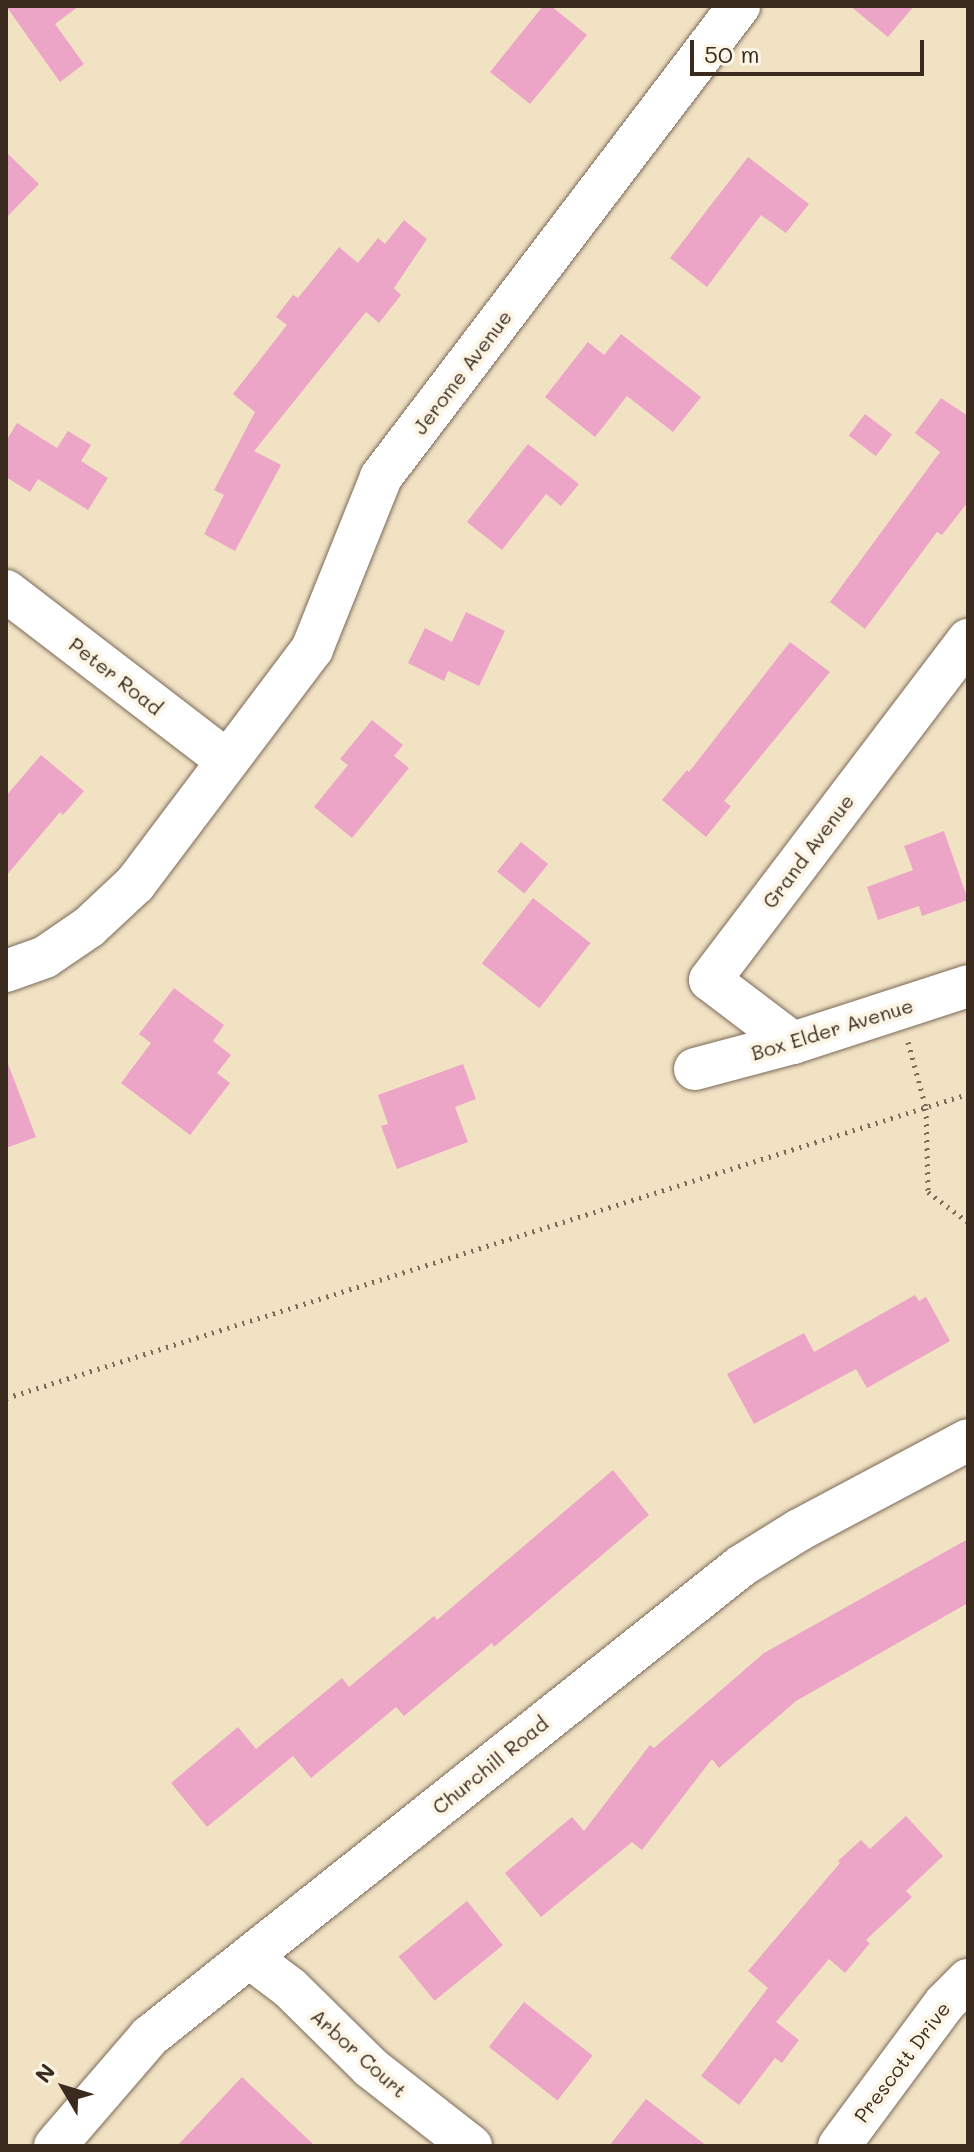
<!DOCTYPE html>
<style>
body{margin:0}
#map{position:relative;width:974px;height:2152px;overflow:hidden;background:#f1e2c4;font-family:Mali,sans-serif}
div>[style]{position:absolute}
.building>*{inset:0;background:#eca5c6;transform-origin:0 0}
.path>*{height:5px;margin-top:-2.5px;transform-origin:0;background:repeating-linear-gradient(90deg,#7b6a58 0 2px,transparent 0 8px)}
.roads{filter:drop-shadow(0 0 2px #7b6a58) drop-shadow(0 0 2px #7b6a58)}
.minor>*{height:42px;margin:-21px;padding:0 21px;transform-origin:21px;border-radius:21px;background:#fff}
span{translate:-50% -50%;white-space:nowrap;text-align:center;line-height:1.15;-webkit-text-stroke:8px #fcf5e5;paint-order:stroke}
.street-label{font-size:20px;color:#3b2a1e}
.frame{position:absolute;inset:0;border:8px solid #3b2a1e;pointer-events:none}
.north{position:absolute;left:24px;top:2048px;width:80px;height:80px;-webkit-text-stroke:6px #fcf5e5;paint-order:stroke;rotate:308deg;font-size:22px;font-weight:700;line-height:32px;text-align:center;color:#3b2a1e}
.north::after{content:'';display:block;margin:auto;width:28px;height:36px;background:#3b2a1e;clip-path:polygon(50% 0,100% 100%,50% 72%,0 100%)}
.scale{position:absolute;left:690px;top:40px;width:234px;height:36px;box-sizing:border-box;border:4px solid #3b2a1e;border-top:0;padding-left:10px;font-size:24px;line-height:28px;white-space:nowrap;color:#3b2a1e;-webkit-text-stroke:6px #fcf5e5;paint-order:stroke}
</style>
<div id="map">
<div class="building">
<i style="clip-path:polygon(6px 6px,79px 6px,55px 24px,84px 64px,60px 82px)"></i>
<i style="clip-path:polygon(543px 6px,551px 6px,587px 35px,530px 104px,490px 72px)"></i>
<i style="clip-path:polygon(850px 6px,914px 6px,888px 37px)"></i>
<i style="clip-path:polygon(6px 152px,39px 184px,6px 218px)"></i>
<i style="clip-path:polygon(748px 157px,809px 204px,786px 233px,761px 215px,707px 287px,670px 258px)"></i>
<i style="clip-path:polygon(404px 220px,427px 239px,394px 288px,401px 295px,379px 323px,366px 312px,254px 451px,281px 465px,235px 551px,204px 534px,224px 495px,214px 490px,255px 412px,233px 394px,287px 325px,276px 317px,293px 295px,298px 298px,339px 247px,358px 263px,378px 238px,385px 244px)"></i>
<i style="clip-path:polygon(621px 334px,701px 397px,673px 432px,627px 396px,595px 437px,545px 397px,588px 342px,604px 355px)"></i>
<i style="clip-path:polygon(941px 398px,968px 416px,968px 502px,942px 535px,937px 532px,865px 629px,830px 602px,940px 452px,915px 433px)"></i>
<i style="left:865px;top:414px;width:34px;height:27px;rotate:37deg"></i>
<i style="clip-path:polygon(17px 423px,57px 448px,68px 431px,91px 445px,81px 461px,108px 478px,88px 510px,38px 479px,30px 492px,6px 477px,6px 441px)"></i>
<i style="clip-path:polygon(528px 444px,579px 484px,561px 506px,546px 494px,502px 550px,467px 522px)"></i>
<i style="clip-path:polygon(466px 612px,505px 631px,479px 686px,448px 671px,444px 681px,408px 663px,425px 628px,452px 642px)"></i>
<i style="clip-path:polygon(790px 642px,830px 672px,724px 801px,731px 806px,706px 837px,662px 800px,687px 770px,689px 772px)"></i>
<i style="clip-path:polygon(372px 720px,403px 745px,394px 756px,409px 768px,352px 838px,314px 807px,348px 765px,340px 759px)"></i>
<i style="clip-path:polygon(41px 755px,84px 791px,63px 815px,60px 812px,6px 876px,6px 796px)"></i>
<i style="clip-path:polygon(944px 831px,968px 900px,922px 916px,919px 906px,878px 920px,867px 887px,913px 870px,904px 846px)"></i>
<i style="left:521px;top:842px;width:35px;height:38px;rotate:39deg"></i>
<i style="left:533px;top:898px;width:73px;height:83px;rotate:38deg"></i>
<i style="clip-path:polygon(174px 988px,224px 1025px,213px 1041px,231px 1055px,217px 1073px,230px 1083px,190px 1135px,121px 1083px,151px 1043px,139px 1034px)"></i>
<i style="clip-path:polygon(8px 1064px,36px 1137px,6px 1148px,6px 1065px)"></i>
<i style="clip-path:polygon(463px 1064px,476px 1099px,455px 1107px,468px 1142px,397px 1169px,381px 1126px,388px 1124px,378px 1095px)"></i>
<i style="clip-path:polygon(915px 1295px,919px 1301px,926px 1297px,950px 1341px,867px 1388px,856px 1369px,754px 1424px,727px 1374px,804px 1333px,814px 1352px)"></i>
<i style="clip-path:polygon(613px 1470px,649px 1515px,494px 1647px,492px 1643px,404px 1716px,396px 1707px,311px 1778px,293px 1756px,207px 1827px,171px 1783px,238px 1727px,256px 1749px,342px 1678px,349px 1687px,434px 1616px,437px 1620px)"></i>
<i style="clip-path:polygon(968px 1539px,968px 1603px,796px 1701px,719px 1768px,712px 1759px,642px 1850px,632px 1842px,541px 1917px,505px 1873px,572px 1817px,584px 1831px,650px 1745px,654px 1748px,764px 1653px)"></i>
<i style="clip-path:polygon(906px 1816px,943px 1856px,906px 1891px,912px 1897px,866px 1940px,870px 1943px,845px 1973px,829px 1959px,776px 2022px,799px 2040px,782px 2063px,775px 2058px,739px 2105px,701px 2076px,768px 1988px,748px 1971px,840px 1863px,838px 1861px,861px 1840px,870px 1849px)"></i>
<i style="left:467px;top:1901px;width:57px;height:88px;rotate:51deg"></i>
<i style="left:524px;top:2002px;width:87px;height:57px;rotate:38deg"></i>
<i style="clip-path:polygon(242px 2077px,315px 2146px,177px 2146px)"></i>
<i style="clip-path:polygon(646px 2099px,707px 2146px,609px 2146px)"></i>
</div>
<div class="path">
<i style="left:908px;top:1042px;width:68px;rotate:74.7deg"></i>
<i style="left:926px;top:1108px;width:84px;rotate:88.6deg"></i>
<i style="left:928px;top:1192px;width:50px;rotate:36.9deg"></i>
<i style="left:6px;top:1398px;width:1009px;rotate:-17.54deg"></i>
</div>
<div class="roads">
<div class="minor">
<i style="left:6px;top:591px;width:277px;rotate:37.5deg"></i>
<i style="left:6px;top:971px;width:41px;rotate:-19.7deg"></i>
<i style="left:45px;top:957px;width:53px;rotate:-34.3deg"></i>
<i style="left:89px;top:927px;width:63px;rotate:-43.1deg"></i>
<i style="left:135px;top:884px;width:294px;rotate:-53deg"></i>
<i style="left:312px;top:649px;width:185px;rotate:-68.1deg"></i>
<i style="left:381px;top:477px;width:592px;rotate:-52.76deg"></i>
<i style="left:793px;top:1043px;width:104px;rotate:-142.8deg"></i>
<i style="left:710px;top:980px;width:427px;rotate:-52.8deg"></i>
<i style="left:695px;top:1069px;width:101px;rotate:-14.9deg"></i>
<i style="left:793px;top:1043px;width:184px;rotate:-18deg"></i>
<i style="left:249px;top:1957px;width:51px;rotate:37.1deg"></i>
<i style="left:290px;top:1988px;width:114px;rotate:44.6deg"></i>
<i style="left:371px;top:2068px;width:127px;rotate:38deg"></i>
<i style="left:55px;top:2146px;width:145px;rotate:-49.2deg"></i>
<i style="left:150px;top:2036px;width:755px;rotate:-38.49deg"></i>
<i style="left:741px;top:1566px;width:68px;rotate:-31.8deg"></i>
<i style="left:799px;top:1530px;width:191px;rotate:-28deg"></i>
<i style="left:839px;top:2146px;width:178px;rotate:-53.5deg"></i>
<i style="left:945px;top:2003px;width:33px;rotate:-45deg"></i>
</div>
</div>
<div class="street-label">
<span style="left:462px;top:372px;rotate:-53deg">Jerome Avenue</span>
<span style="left:116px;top:676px;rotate:38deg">Peter Road</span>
<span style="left:808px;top:851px;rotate:-53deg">Grand Avenue</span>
<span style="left:832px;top:1029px;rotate:-17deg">Box Elder Avenue</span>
<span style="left:490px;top:1765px;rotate:-39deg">Churchill Road</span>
<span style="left:359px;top:2053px;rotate:42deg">Arbor Court</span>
<span style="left:902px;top:2062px;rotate:-53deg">Prescott Drive</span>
</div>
<div class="frame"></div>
<div class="north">N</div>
<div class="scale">50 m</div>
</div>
